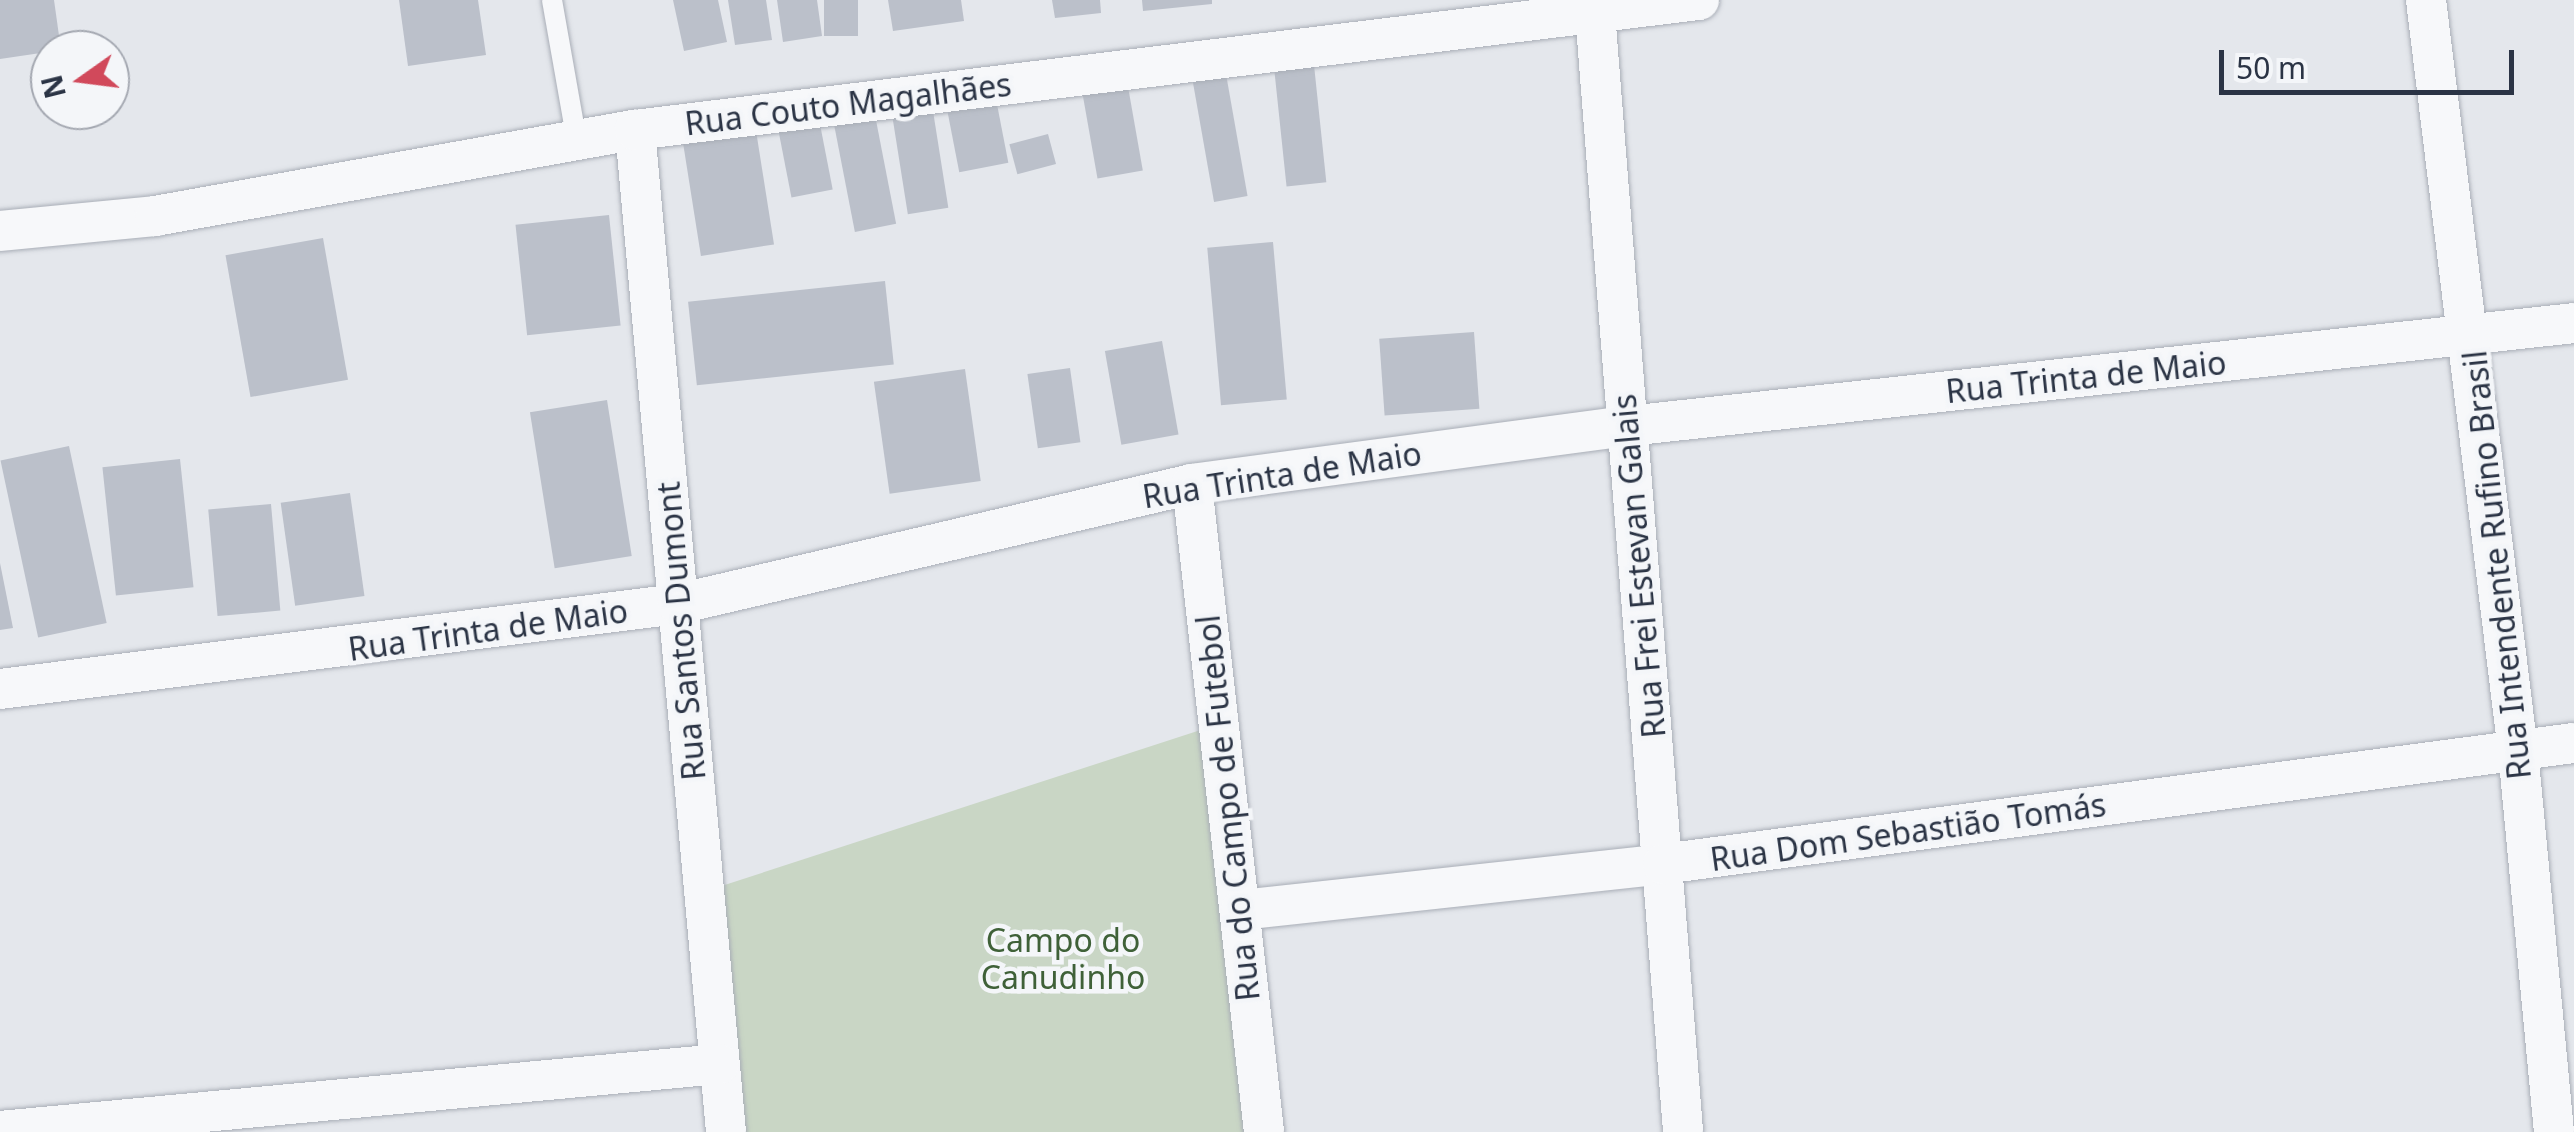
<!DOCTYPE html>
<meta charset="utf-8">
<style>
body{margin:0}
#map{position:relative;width:2574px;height:1132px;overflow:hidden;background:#e4e7ec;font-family:"Noto Sans",sans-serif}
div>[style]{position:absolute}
.green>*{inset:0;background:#c9d6c5}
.building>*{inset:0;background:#bbc0ca;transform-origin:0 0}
.roads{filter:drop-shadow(0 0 2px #a9aeb7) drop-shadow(0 0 2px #a9aeb7)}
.service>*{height:20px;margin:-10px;padding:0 10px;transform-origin:10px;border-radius:10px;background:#f7f8fa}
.minor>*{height:40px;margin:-20px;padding:0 20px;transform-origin:20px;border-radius:20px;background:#f7f8fa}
span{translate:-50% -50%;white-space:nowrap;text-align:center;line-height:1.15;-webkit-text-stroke:9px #f4f6f9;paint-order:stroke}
.street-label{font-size:32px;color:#2b3445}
.park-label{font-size:32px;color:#3f6138}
.north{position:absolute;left:30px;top:30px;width:100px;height:100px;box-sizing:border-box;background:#f4f6f9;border:2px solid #a4a8b1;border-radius:50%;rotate:256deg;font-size:28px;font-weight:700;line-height:40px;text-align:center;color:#2b3445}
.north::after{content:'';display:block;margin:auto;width:35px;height:45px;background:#d1495b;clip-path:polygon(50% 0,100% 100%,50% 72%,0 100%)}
.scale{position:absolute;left:2219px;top:50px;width:295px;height:45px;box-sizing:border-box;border:5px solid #2b3445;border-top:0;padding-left:12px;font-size:30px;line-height:35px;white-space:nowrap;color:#2b3445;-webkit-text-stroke:8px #f4f6f9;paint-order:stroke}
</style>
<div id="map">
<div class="green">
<i style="clip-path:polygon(1219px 724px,1250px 1132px,734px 1132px,703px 892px)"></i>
</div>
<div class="building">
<i style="clip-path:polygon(0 0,54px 0,61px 50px,0 59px)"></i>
<i style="clip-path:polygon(399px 0,478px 0,486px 55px,408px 66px)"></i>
<i style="clip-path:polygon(673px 0,718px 0,727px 42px,684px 51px)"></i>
<i style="clip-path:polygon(728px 0,766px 0,772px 40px,735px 45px)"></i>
<i style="clip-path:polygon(777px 0,817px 0,822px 36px,783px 42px)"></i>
<i style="left:824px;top:0;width:34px;height:36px"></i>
<i style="clip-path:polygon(888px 0,961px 0,964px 21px,893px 31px)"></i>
<i style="clip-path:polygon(1052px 0,1100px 0,1101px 13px,1055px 18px)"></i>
<i style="clip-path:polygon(1142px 0,1212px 0,1212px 4px,1143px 11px)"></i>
<i style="left:1314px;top:65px;width:118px;height:40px;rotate:84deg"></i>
<i style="left:1226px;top:74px;width:124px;height:34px;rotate:80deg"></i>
<i style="left:1127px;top:81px;width:91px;height:46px;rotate:80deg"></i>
<i style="left:995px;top:94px;width:70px;height:50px;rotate:79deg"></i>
<i style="left:874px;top:110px;width:116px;height:42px;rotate:79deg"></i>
<i style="left:933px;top:111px;width:98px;height:41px;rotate:81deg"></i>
<i style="left:818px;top:114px;width:77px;height:42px;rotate:79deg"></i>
<i style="left:754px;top:118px;width:128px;height:74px;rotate:81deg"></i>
<i style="left:1048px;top:134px;width:31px;height:40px;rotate:75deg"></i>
<i style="left:609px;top:215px;width:111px;height:94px;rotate:84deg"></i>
<i style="left:323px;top:238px;width:144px;height:99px;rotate:80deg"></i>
<i style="left:1273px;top:242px;width:158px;height:66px;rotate:85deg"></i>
<i style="left:885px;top:281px;width:84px;height:198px;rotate:84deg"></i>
<i style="left:1474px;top:332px;width:77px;height:95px;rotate:86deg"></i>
<i style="left:1162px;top:341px;width:95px;height:58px;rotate:80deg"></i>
<i style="left:1070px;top:368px;width:75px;height:43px;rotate:82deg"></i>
<i style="left:965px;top:369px;width:113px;height:92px;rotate:82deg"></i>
<i style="left:607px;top:400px;width:158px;height:78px;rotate:81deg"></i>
<i style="left:69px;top:446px;width:181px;height:70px;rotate:78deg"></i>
<i style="left:180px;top:459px;width:129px;height:78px;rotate:84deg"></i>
<i style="left:350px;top:493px;width:104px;height:70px;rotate:82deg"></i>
<i style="left:271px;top:504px;width:107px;height:63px;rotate:85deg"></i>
<i style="clip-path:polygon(0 563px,13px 628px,0 630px)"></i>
</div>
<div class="roads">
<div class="service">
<i style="left:552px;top:0;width:144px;rotate:80deg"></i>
</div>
<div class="minor">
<i style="left:1594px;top:0;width:1135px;rotate:85.5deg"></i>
<i style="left:2426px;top:0;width:757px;rotate:83.02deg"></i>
<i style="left:2518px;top:751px;width:383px;rotate:84.6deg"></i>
<i style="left:635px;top:130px;width:1006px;rotate:84.81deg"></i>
<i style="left:0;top:231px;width:156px;rotate:-5.5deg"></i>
<i style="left:155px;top:216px;width:488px;rotate:-10.2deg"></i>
<i style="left:635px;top:130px;width:1072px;rotate:-6.97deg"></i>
<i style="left:1192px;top:484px;width:652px;rotate:83.66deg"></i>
<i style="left:0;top:689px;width:683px;rotate:-7.15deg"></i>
<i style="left:678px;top:604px;width:528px;rotate:-13.14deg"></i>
<i style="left:1192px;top:484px;width:440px;rotate:-7.6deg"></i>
<i style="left:1628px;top:426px;width:952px;rotate:-6.21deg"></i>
<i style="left:1241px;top:910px;width:424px;rotate:-6.2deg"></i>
<i style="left:1663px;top:864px;width:919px;rotate:-7.57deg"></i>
<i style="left:0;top:1131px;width:722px;rotate:-5.32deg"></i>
</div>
</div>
<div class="street-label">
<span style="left:848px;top:104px;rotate:-7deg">Rua Couto Magalhães</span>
<span style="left:2086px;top:377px;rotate:-6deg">Rua Trinta de Maio</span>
<span style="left:1282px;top:475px;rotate:-9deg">Rua Trinta de Maio</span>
<span style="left:2497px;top:565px;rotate:-96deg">Rua Intendente Rufino Brasil</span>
<span style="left:1639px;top:566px;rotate:-95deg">Rua Frei Estevan Galais</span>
<span style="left:488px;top:630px;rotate:-8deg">Rua Trinta de Maio</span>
<span style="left:681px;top:631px;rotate:-95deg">Rua Santos Dumont</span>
<span style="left:1228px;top:808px;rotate:-96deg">Rua do Campo de Futebol</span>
<span style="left:1908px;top:832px;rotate:-8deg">Rua Dom Sebastião Tomás</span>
</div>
<div class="park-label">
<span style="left:1063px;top:959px">Campo do<br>Canudinho</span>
</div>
<div class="north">N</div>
<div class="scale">50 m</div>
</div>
